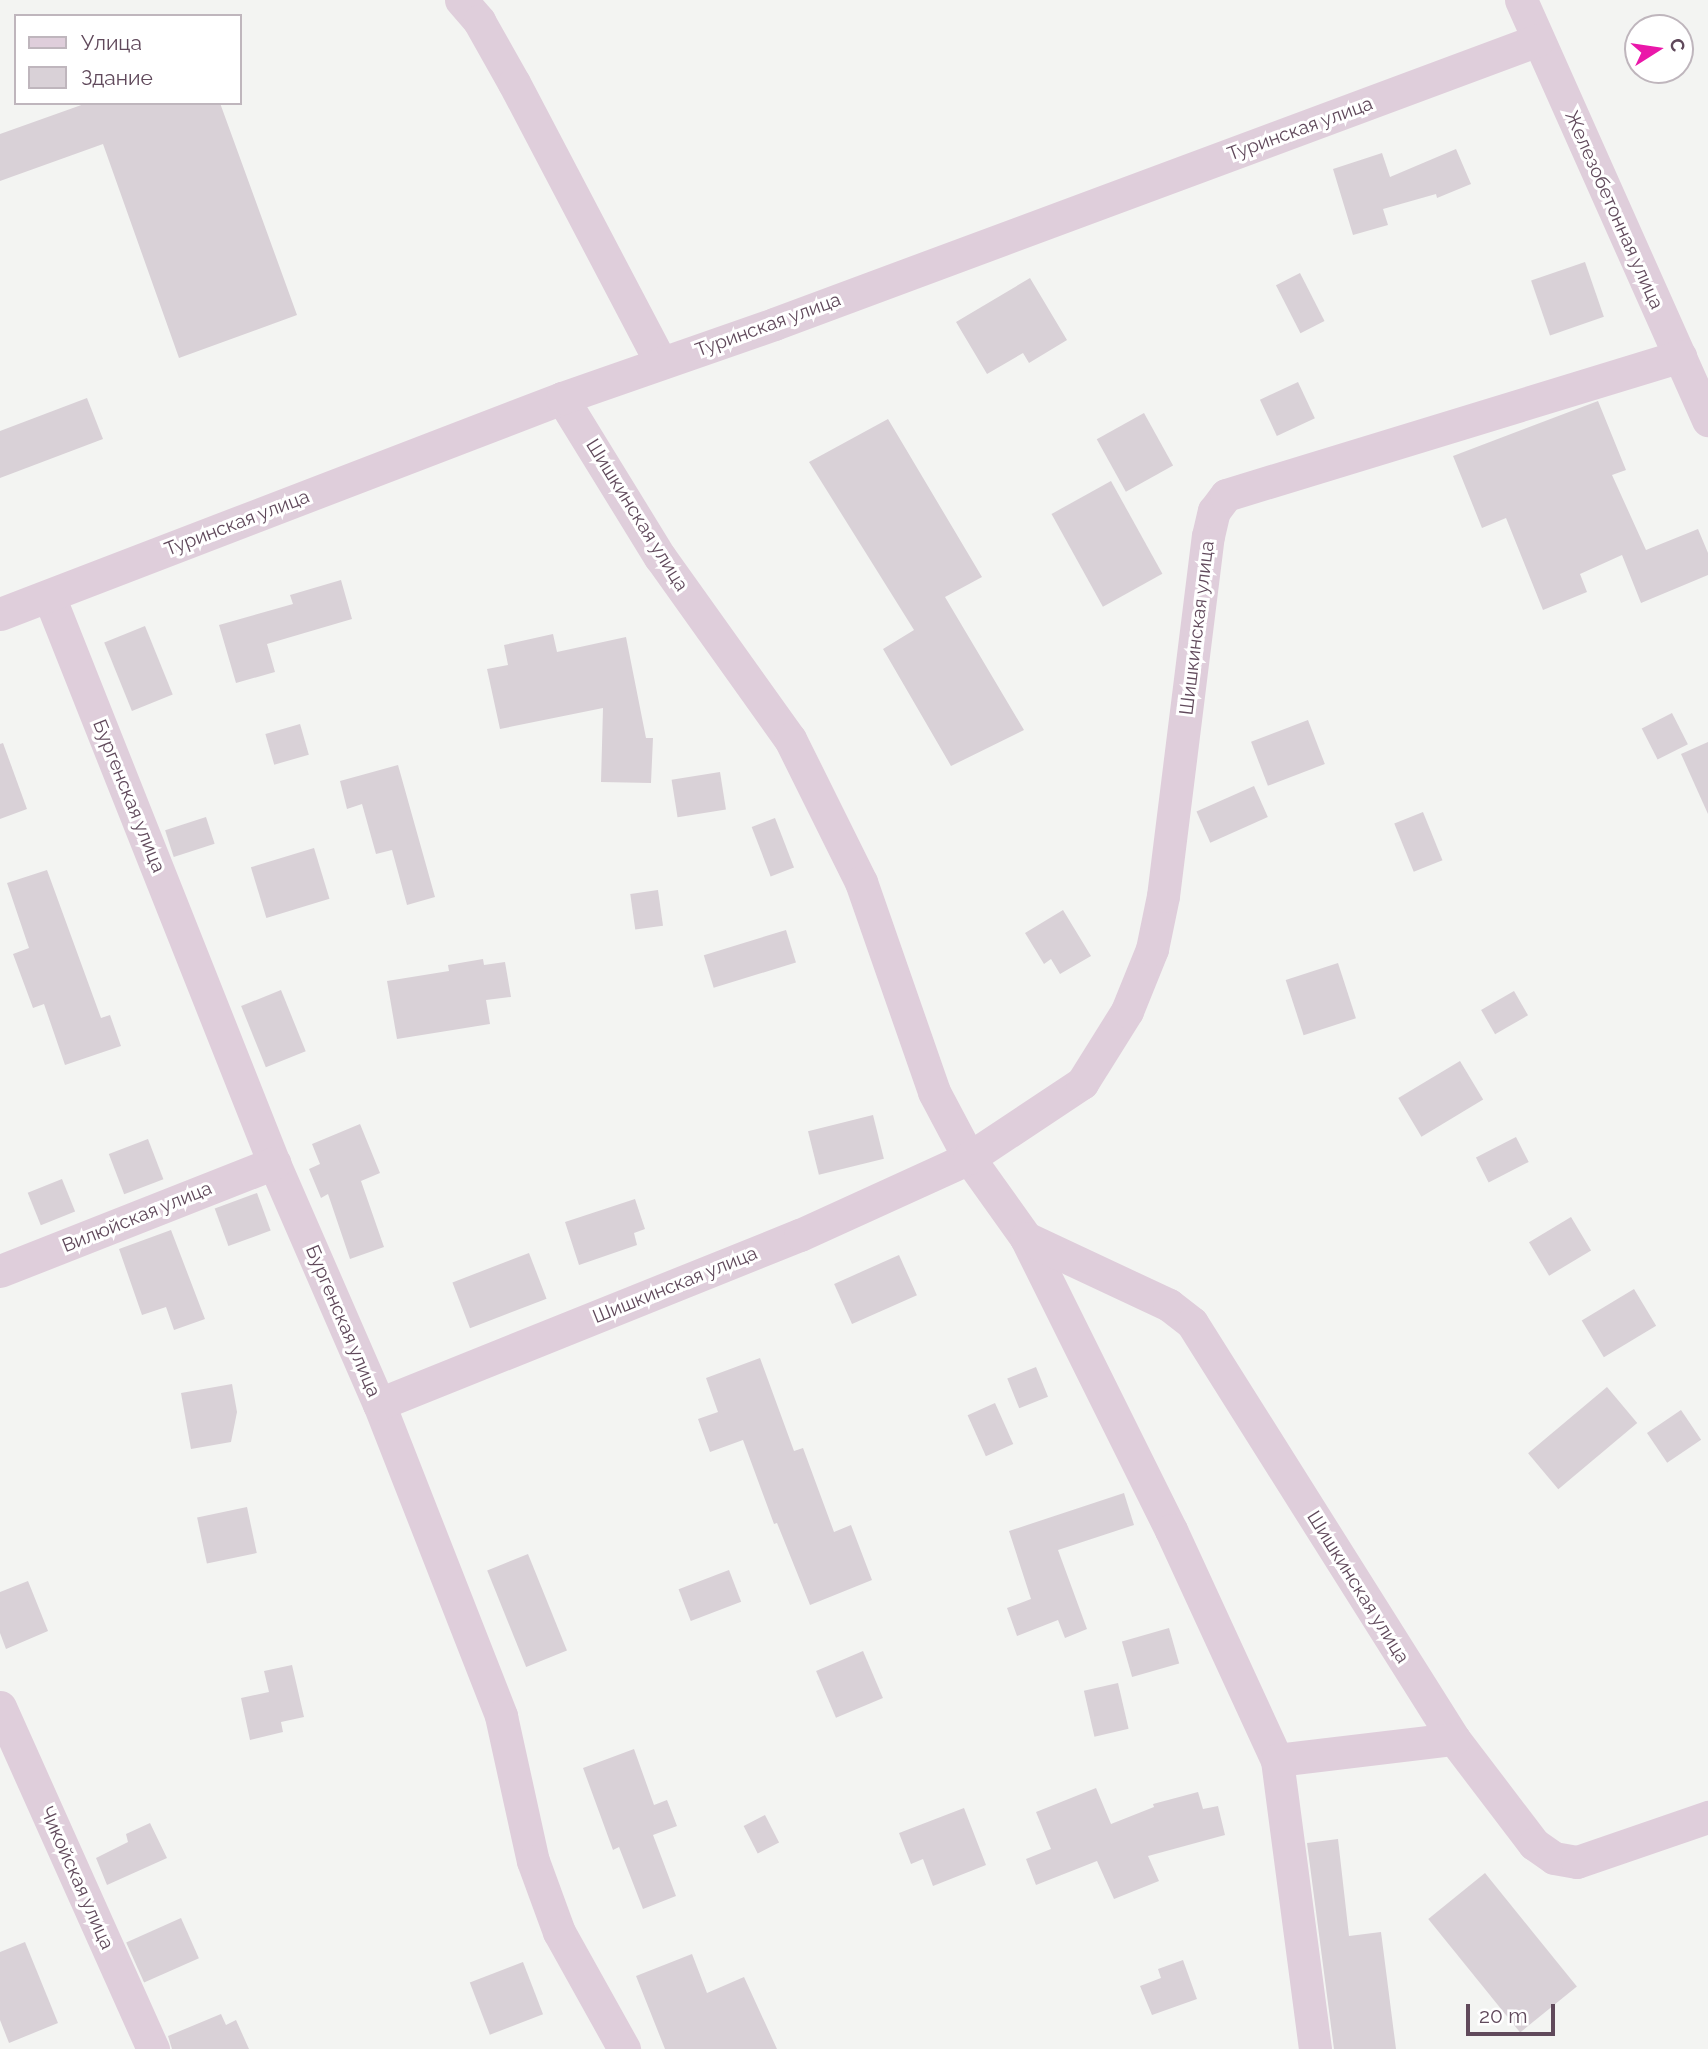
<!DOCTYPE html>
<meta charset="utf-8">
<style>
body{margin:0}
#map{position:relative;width:1708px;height:2049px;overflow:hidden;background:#f3f4f2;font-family:Raleway,sans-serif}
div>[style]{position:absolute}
.building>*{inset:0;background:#d9d1d7;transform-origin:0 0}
.minor>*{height:33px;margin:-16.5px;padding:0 16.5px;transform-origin:16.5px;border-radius:16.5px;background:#dfcedb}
span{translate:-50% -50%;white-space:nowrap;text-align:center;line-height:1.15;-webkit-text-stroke:6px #fff;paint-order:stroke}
.street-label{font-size:19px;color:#60495b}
.legend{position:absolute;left:14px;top:14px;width:228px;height:91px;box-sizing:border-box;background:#fff;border:2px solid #bfb6bd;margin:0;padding:9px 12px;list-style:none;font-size:21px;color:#60495b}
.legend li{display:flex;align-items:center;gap:14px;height:35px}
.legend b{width:35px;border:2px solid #bfb6bd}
.north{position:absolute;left:1624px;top:14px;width:70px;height:70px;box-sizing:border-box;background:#fff;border:2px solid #bfb6bd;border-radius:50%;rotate:78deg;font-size:19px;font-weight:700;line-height:28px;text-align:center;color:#60495b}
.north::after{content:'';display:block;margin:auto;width:24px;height:32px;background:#ea17a9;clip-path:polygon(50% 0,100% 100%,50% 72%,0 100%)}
.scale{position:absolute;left:1466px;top:2004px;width:89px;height:32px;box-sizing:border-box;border:4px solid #60495b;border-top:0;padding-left:9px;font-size:21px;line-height:24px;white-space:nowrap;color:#60495b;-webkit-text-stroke:5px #fff;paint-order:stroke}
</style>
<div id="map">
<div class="building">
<i style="clip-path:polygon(87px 103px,220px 103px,297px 315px,179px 358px,103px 144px,0 181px,0 134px)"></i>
<i style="clip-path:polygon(1456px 149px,1471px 184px,1437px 198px,1436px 194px,1383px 209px,1388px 225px,1353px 235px,1333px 169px,1382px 153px,1390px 177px)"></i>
<i style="left:1585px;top:262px;width:58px;height:57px;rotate:71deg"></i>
<i style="left:1300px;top:273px;width:54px;height:27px;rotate:63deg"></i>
<i style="clip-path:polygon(1030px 278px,1067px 340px,1029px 363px,1023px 353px,987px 374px,956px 322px)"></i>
<i style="left:1298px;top:382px;width:40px;height:42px;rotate:65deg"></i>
<i style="clip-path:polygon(87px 398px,103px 439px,0 478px,0 431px)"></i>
<i style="clip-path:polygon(1598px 401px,1626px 470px,1612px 475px,1646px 550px,1698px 529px,1708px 553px,1708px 575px,1641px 603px,1622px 555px,1580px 574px,1587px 592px,1543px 610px,1506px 518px,1482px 528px,1453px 456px)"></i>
<i style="left:1144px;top:413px;width:60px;height:54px;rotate:61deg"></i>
<i style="clip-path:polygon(888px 419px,982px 577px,945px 597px,1024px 730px,951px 766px,883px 649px,914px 630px,809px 462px)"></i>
<i style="left:1111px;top:481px;width:106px;height:68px;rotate:61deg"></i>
<i style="clip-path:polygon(341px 580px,352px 619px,267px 644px,275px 672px,236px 683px,219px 625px,293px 604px,290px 595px)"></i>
<i style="left:145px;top:626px;width:74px;height:44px;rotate:68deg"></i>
<i style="clip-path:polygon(553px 634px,557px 652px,626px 637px,646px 738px,653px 738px,651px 783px,601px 782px,603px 708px,500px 729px,487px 669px,508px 665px,504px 645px)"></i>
<i style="left:1672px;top:713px;width:35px;height:34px;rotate:63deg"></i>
<i style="left:1308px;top:720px;width:47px;height:61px;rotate:69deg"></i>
<i style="left:300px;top:724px;width:32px;height:36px;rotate:74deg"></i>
<i style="clip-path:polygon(1708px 742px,1708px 814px,1681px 754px)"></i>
<i style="clip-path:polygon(3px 743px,27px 809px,0 819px,0 744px)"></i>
<i style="clip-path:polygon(398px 765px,435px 897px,407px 905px,392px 850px,376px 854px,362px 804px,347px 809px,340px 781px)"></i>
<i style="left:720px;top:772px;width:38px;height:49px;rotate:81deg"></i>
<i style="left:1254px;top:786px;width:34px;height:63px;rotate:66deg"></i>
<i style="left:1423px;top:812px;width:52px;height:31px;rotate:68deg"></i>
<i style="left:206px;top:817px;width:28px;height:43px;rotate:72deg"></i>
<i style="left:775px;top:818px;width:53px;height:25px;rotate:69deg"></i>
<i style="left:314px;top:848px;width:53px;height:66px;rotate:73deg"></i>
<i style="clip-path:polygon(47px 870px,101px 1018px,110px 1015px,121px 1046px,65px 1065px,44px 1004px,33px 1008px,13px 954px,29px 948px,7px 883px)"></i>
<i style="left:658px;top:890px;width:36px;height:28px;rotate:82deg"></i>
<i style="clip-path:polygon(1063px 910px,1091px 956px,1060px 974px,1051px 959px,1044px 964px,1025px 933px)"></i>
<i style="left:786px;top:930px;width:34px;height:86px;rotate:73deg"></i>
<i style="clip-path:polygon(483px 959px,484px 965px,505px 962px,511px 997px,486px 1000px,490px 1024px,397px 1039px,387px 981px,449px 971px,448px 965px)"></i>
<i style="left:1338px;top:963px;width:58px;height:55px;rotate:72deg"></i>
<i style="left:281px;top:990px;width:66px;height:43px;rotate:68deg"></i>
<i style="left:1514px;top:991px;width:28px;height:38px;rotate:60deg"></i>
<i style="left:1460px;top:1061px;width:45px;height:72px;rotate:59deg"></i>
<i style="left:873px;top:1115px;width:45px;height:67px;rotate:76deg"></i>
<i style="clip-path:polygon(360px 1124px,380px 1173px,361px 1181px,384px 1247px,350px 1259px,328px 1194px,321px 1198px,309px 1169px,320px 1164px,312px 1144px)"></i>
<i style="left:1516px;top:1137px;width:28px;height:45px;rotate:63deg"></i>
<i style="left:148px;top:1139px;width:43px;height:42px;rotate:69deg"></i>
<i style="left:62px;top:1179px;width:35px;height:37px;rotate:68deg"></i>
<i style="left:257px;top:1193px;width:40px;height:45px;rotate:70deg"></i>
<i style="clip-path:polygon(635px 1199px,645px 1229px,634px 1233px,637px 1245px,579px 1265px,565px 1222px)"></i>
<i style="left:1571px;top:1217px;width:39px;height:49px;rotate:59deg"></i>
<i style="clip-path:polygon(171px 1230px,205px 1319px,174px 1330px,166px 1307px,142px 1315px,119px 1249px)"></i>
<i style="left:529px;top:1253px;width:49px;height:82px;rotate:69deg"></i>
<i style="left:899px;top:1255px;width:44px;height:71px;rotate:66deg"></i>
<i style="left:1634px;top:1289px;width:43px;height:61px;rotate:59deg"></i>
<i style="clip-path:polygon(760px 1358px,794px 1451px,803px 1448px,834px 1532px,851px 1525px,872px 1580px,810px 1605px,777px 1523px,774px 1524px,743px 1440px,710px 1452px,698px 1419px,718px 1412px,706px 1378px)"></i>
<i style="left:1036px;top:1367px;width:32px;height:31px;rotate:68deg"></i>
<i style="clip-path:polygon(232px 1384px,237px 1412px,231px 1442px,191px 1449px,181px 1393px)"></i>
<i style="left:1607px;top:1387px;width:47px;height:103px;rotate:50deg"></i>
<i style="left:995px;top:1403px;width:45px;height:30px;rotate:66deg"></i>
<i style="left:1681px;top:1410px;width:36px;height:41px;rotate:56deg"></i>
<i style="clip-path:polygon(1124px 1493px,1134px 1525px,1058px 1550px,1087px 1629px,1065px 1638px,1058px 1620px,1017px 1636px,1007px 1608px,1031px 1599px,1009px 1531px)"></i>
<i style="left:247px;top:1507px;width:47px;height:51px;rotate:78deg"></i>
<i style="left:528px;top:1554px;width:104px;height:44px;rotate:68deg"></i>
<i style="left:729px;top:1570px;width:34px;height:54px;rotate:69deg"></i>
<i style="clip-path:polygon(28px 1581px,48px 1631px,6px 1649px,0 1633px,0 1592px)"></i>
<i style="left:1169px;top:1628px;width:37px;height:49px;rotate:74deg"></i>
<i style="left:863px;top:1651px;width:51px;height:51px;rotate:67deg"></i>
<i style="clip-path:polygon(292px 1665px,304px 1717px,281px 1722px,283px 1732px,250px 1740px,241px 1698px,269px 1692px,264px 1671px)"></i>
<i style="left:1118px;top:1683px;width:47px;height:35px;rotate:77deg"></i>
<i style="clip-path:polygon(634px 1749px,654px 1805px,667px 1800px,677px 1826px,653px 1835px,676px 1896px,643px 1909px,619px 1847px,613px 1850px,583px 1768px)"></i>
<i style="clip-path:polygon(1096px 1788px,1111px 1824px,1154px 1807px,1153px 1804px,1198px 1792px,1203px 1809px,1218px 1806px,1225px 1835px,1148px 1856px,1159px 1881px,1114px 1899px,1097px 1861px,1036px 1885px,1026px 1859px,1051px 1849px,1036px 1812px)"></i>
<i style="clip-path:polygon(964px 1808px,986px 1865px,933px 1886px,923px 1859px,911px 1864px,899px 1833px)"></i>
<i style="left:765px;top:1815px;width:31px;height:24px;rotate:63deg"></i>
<i style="clip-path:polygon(150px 1823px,167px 1858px,107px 1885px,96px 1858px,128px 1842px,126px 1834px)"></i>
<i style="clip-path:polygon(1338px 1839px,1349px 1936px,1381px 1932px,1396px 2049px,1334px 2049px,1307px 1843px)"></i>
<i style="left:1485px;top:1873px;width:146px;height:73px;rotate:51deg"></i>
<i style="left:181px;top:1918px;width:44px;height:60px;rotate:66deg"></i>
<i style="clip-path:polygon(25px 1942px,58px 2023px,9px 2043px,0 2020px,0 1952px)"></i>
<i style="clip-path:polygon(692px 1954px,707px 1993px,744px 1977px,777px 2049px,665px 2049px,636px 1976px)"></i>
<i style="clip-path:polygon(1183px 1960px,1197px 1999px,1152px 2015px,1140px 1986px,1161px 1978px,1158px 1969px)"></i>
<i style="left:523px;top:1962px;width:56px;height:57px;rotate:69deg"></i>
<i style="clip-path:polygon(221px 2014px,226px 2025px,236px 2020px,249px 2049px,172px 2049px,168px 2036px)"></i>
</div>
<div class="minor">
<i style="left:461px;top:0;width:28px;rotate:49deg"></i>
<i style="left:479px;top:21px;width:71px;rotate:60.6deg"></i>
<i style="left:514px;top:83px;width:316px;rotate:62.3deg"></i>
<i style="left:1521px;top:0;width:460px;rotate:66deg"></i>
<i style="left:562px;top:398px;width:187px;rotate:58.4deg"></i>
<i style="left:660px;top:557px;width:224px;rotate:54.5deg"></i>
<i style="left:790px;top:739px;width:160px;rotate:63.6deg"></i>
<i style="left:861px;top:882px;width:222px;rotate:70.8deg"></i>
<i style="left:934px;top:1092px;width:75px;rotate:62.1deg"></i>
<i style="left:969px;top:1158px;width:98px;rotate:54.5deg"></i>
<i style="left:1026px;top:1238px;width:326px;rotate:63.6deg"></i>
<i style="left:1171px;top:1530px;width:253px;rotate:65.3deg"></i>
<i style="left:1277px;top:1760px;width:291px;rotate:82.5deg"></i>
<i style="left:49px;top:596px;width:610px;rotate:68.36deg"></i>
<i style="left:274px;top:1163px;width:263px;rotate:66.5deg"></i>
<i style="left:379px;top:1404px;width:335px;rotate:68.6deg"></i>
<i style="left:501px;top:1716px;width:148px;rotate:77.6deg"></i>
<i style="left:533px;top:1861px;width:76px;rotate:69.9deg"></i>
<i style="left:559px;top:1932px;width:134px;rotate:60.9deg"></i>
<i style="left:0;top:614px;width:602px;rotate:-21.02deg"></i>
<i style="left:562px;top:398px;width:225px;rotate:-19.2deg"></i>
<i style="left:774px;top:324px;width:815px;rotate:-20.39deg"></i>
<i style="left:1026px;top:1238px;width:158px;rotate:25.1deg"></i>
<i style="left:1169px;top:1305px;width:29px;rotate:38deg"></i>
<i style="left:1192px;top:1323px;width:492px;rotate:57.8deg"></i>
<i style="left:1454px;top:1739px;width:132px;rotate:52.7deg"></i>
<i style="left:1534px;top:1844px;width:24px;rotate:35deg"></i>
<i style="left:1554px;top:1858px;width:23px;rotate:10deg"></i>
<i style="left:1577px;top:1862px;width:139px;rotate:-19deg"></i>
<i style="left:0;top:1271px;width:295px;rotate:-21.5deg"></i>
<i style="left:379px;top:1404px;width:454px;rotate:-21.9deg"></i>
<i style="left:800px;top:1235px;width:186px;rotate:-24.5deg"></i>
<i style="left:969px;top:1158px;width:136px;rotate:-33.6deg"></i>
<i style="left:1082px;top:1083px;width:85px;rotate:-58deg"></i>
<i style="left:1127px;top:1011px;width:67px;rotate:-68deg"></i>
<i style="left:1152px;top:949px;width:54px;rotate:-78.3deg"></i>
<i style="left:1163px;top:896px;width:363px;rotate:-82.9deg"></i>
<i style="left:1208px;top:536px;width:26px;rotate:-77deg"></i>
<i style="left:1214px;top:511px;width:20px;rotate:-53deg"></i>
<i style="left:1226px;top:495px;width:475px;rotate:-17deg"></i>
<i style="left:0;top:1707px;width:375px;rotate:65.9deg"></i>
<i style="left:1277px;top:1760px;width:178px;rotate:-6.8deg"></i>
</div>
<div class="street-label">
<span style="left:1300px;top:129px;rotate:-20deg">Туринская улица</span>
<span style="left:1614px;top:210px;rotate:66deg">Железобетонная улица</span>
<span style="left:768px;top:325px;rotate:-20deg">Туринская улица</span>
<span style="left:637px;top:515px;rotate:58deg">Шишкинская улица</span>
<span style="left:237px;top:523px;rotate:-21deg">Туринская улица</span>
<span style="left:1197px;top:628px;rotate:-83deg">Шишкинская улица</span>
<span style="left:129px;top:796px;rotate:68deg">Бургенская улица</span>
<span style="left:137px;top:1217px;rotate:-22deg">Вилюйская улица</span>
<span style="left:675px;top:1285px;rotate:-22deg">Шишкинская улица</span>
<span style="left:343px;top:1321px;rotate:67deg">Бургенская улица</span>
<span style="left:1358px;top:1587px;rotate:58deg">Шишкинская улица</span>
<span style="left:77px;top:1878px;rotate:66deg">Чикойская улица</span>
</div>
<ul class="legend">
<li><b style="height:9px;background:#dfcedb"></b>Улица</li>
<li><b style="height:19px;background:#d9d1d7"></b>Здание</li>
</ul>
<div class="north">С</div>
<div class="scale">20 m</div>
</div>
